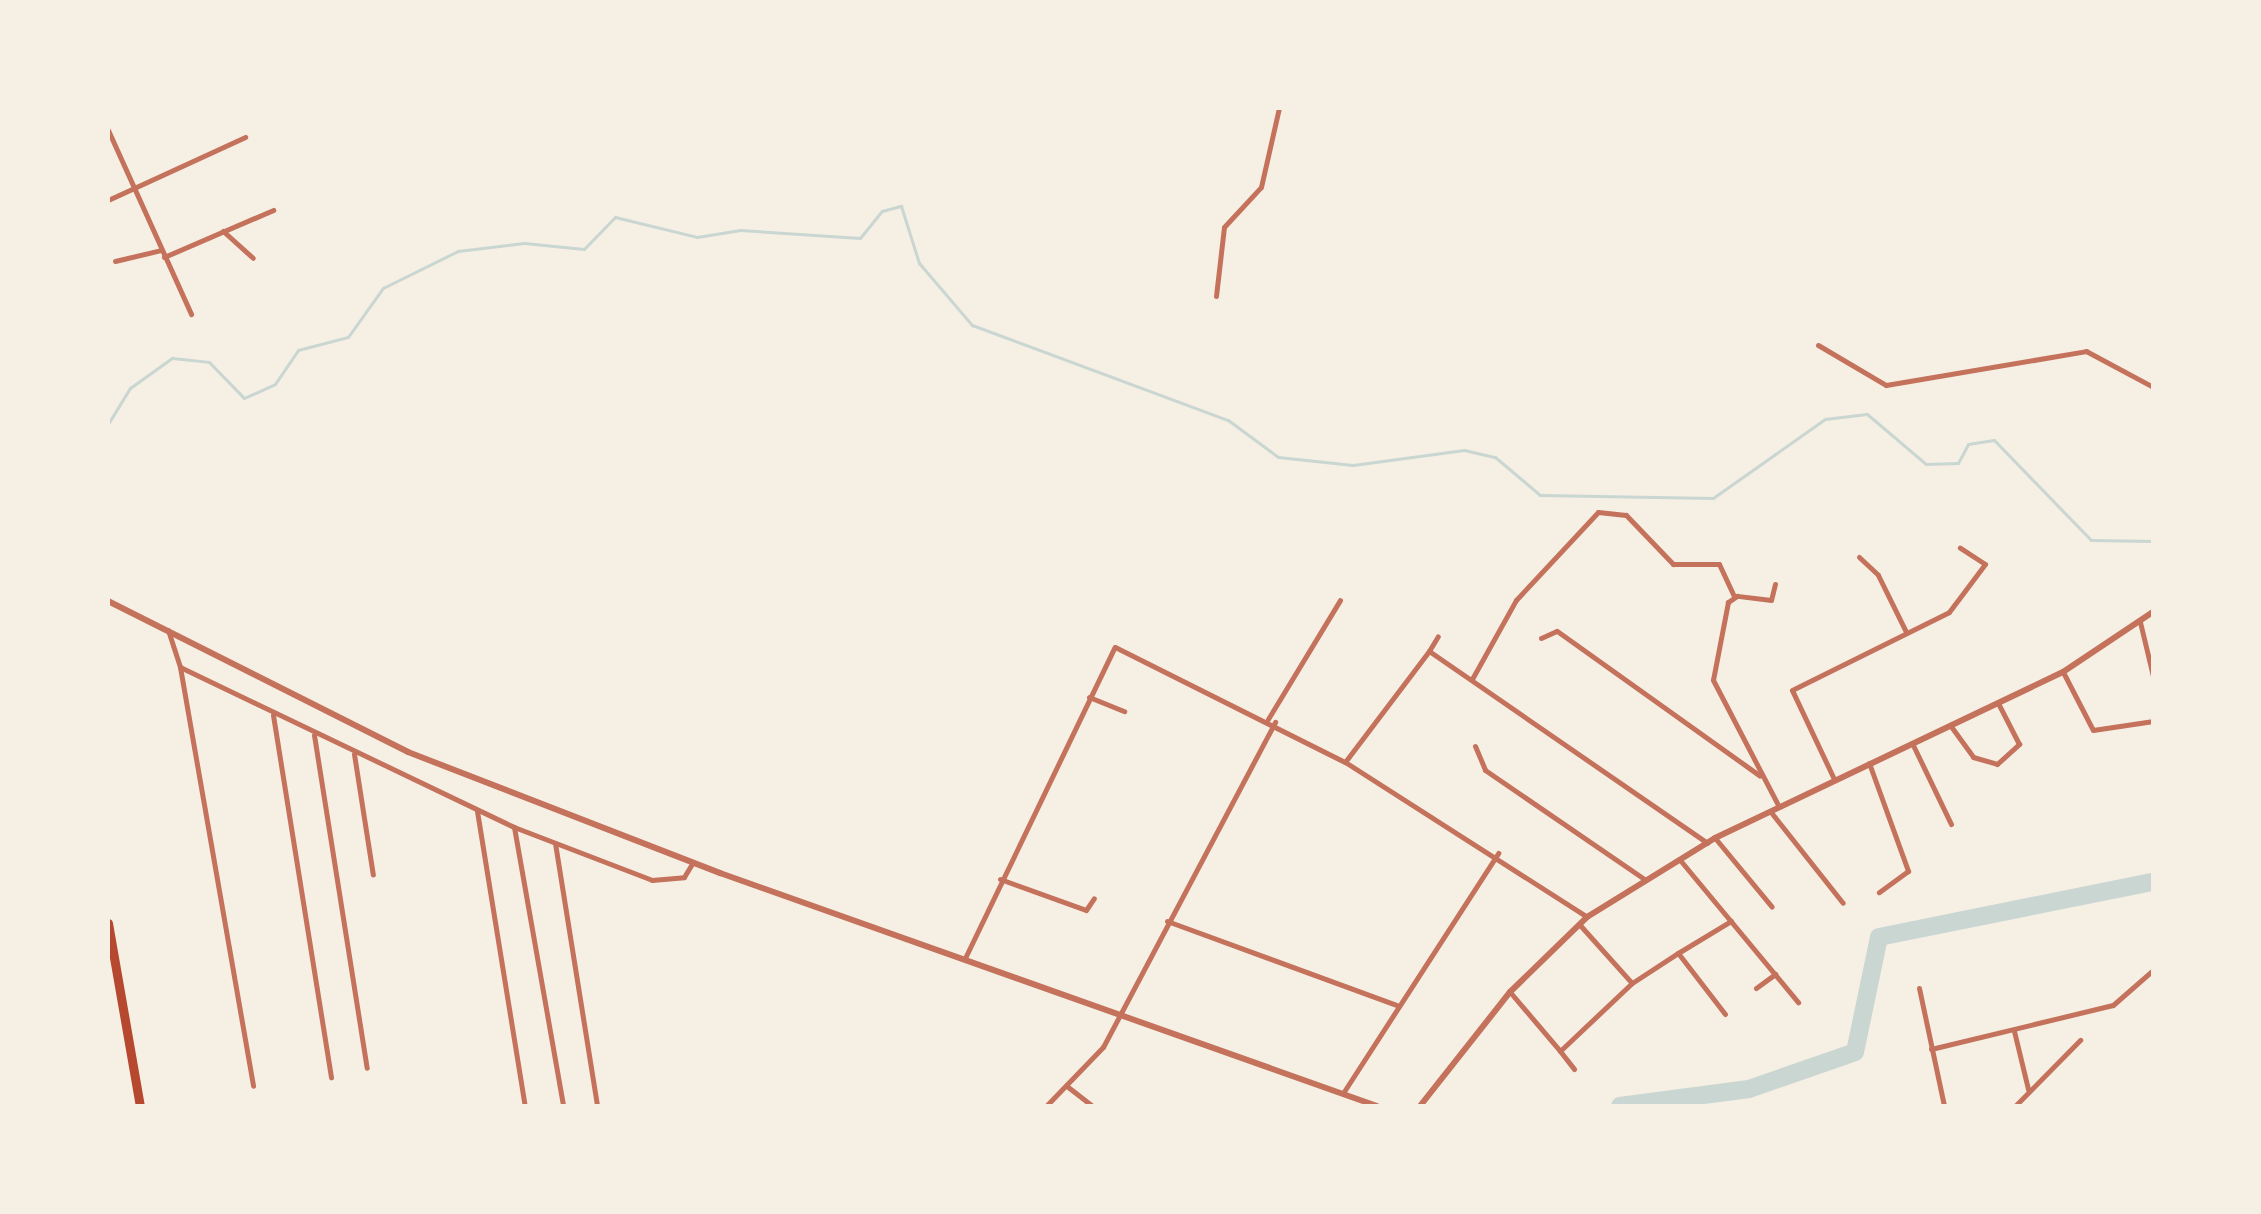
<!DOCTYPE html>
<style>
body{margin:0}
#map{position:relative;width:2261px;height:1214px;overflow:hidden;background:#f6efe4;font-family:Jost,sans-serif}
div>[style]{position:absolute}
.stream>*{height:3px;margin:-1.5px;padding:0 1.5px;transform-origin:1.5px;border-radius:1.5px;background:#c9d6d2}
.river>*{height:18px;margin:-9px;padding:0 9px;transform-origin:9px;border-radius:9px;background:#c9d6d2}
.minor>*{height:5px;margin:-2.5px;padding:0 2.5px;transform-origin:2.5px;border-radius:2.5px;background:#c5725c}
.tertiary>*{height:6px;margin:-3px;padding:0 3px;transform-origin:3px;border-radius:3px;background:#c5725c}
.trunk>*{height:9px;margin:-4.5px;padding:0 4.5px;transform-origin:4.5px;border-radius:4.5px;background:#b5482f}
span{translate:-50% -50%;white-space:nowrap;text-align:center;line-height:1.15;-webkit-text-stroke:6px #f6efe4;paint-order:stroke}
.frame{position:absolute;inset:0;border:110px solid #f6efe4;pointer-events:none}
</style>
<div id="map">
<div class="stream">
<i style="left:108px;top:424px;width:42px;rotate:-58.6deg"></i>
<i style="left:130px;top:388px;width:52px;rotate:-35.5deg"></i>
<i style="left:172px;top:358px;width:37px;rotate:6deg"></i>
<i style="left:209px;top:362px;width:50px;rotate:45.8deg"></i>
<i style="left:244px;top:398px;width:34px;rotate:-24deg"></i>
<i style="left:275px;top:384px;width:41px;rotate:-55.9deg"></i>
<i style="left:298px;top:350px;width:52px;rotate:-14.6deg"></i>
<i style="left:348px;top:337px;width:60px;rotate:-54.5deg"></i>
<i style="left:383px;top:288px;width:84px;rotate:-26.3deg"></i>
<i style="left:458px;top:251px;width:66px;rotate:-6.9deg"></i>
<i style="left:524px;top:243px;width:60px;rotate:5.7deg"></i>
<i style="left:584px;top:249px;width:45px;rotate:-45.9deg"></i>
<i style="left:615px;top:217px;width:84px;rotate:13.7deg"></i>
<i style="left:697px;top:237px;width:44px;rotate:-9.2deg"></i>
<i style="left:740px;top:230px;width:120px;rotate:3.8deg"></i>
<i style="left:860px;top:238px;width:35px;rotate:-51deg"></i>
<i style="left:882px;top:211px;width:20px;rotate:-15deg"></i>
<i style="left:901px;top:206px;width:60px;rotate:72.5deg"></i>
<i style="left:919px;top:263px;width:82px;rotate:49.5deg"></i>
<i style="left:972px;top:325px;width:273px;rotate:20.4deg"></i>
<i style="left:1228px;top:420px;width:62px;rotate:36.5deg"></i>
<i style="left:1278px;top:457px;width:75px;rotate:6.1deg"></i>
<i style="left:1353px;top:465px;width:112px;rotate:-7.7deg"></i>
<i style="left:1464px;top:450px;width:32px;rotate:13deg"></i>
<i style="left:1495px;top:457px;width:59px;rotate:40.2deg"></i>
<i style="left:1540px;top:495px;width:173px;rotate:1deg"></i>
<i style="left:1713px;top:498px;width:137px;rotate:-35.2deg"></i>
<i style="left:1825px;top:419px;width:42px;rotate:-6.8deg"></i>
<i style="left:1867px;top:414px;width:77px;rotate:40.3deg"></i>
<i style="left:1926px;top:464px;width:32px;rotate:-2deg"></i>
<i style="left:1958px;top:463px;width:21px;rotate:-62deg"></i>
<i style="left:1968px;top:444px;width:26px;rotate:-9deg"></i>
<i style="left:1994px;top:440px;width:139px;rotate:45.9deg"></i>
<i style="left:2091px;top:540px;width:62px;rotate:0.9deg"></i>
</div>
<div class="river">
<i style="left:1620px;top:1106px;width:130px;rotate:-7.5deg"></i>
<i style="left:1749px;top:1089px;width:112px;rotate:-19.2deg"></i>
<i style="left:1855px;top:1052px;width:117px;rotate:-78.2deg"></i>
<i style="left:1879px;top:937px;width:279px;rotate:-11.4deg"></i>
</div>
<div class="minor">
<i style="left:108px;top:130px;width:202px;rotate:65.7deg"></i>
<i style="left:108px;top:200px;width:151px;rotate:-24.7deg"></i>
<i style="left:223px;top:231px;width:40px;rotate:42deg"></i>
<i style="left:164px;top:257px;width:119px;rotate:-23.3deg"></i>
<i style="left:115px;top:261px;width:47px;rotate:-13.4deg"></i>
<i style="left:1216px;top:296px;width:69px;rotate:-83.4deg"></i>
<i style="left:1224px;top:227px;width:54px;rotate:-47.2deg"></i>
<i style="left:1261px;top:187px;width:81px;rotate:-77.2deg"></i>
<i style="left:1818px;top:345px;width:79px;rotate:30.5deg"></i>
<i style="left:1886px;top:385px;width:203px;rotate:-9.6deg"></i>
<i style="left:2086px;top:351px;width:76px;rotate:28.2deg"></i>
<i style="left:1859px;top:557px;width:26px;rotate:43deg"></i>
<i style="left:1878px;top:575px;width:64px;rotate:63.8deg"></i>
<i style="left:1775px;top:584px;width:16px;rotate:104deg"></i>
<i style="left:1771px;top:600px;width:34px;rotate:-173deg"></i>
<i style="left:1737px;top:596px;width:11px;rotate:146deg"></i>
<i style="left:1728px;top:602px;width:79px;rotate:100.9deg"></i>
<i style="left:1713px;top:680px;width:143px;rotate:62.5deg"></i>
<i style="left:2140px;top:622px;width:56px;rotate:76.5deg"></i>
<i style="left:168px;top:630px;width:39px;rotate:72deg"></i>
<i style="left:180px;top:667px;width:370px;rotate:25.6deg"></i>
<i style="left:514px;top:827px;width:148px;rotate:21deg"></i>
<i style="left:652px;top:880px;width:32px;rotate:-5deg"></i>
<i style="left:684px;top:877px;width:17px;rotate:-59deg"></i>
<i style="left:1541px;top:638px;width:17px;rotate:-24deg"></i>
<i style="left:1557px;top:631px;width:249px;rotate:35.5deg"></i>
<i style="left:1429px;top:651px;width:17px;rotate:-59deg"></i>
<i style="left:180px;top:667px;width:425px;rotate:80.1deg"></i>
<i style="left:2063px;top:672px;width:65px;rotate:62.7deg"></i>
<i style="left:2093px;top:730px;width:61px;rotate:-8.5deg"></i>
<i style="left:1472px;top:679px;width:90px;rotate:-60.9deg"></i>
<i style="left:1516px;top:600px;width:120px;rotate:-47deg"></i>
<i style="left:1598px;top:512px;width:28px;rotate:6deg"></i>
<i style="left:1626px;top:515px;width:68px;rotate:46.2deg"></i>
<i style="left:1673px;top:564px;width:46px"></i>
<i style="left:1719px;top:564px;width:35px;rotate:65deg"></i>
<i style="left:1089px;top:697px;width:38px;rotate:22deg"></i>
<i style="left:273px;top:715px;width:367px;rotate:80.9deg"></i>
<i style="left:1268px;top:719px;width:139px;rotate:-58.8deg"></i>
<i style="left:1950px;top:725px;width:39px;rotate:54deg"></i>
<i style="left:1973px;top:757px;width:25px;rotate:16deg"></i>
<i style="left:1997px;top:764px;width:30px;rotate:-42deg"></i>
<i style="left:2019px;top:744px;width:46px;rotate:-117.1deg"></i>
<i style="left:314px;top:735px;width:337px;rotate:81deg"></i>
<i style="left:1912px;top:743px;width:90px;rotate:64.3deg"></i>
<i style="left:1475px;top:746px;width:26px;rotate:67deg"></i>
<i style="left:1485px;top:770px;width:193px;rotate:34.4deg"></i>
<i style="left:354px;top:754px;width:122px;rotate:81.1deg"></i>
<i style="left:1345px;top:762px;width:139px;rotate:-52.9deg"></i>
<i style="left:1429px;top:651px;width:338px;rotate:34.6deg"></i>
<i style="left:1869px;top:763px;width:115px;rotate:70.1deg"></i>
<i style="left:1908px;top:871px;width:36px;rotate:144deg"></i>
<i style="left:1834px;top:779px;width:98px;rotate:-115.3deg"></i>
<i style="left:1792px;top:690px;width:175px;rotate:-26.4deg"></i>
<i style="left:1949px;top:612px;width:60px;rotate:-53.1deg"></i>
<i style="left:1985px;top:564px;width:30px;rotate:-147deg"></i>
<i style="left:477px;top:811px;width:299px;rotate:80.8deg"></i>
<i style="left:1770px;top:811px;width:117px;rotate:51.6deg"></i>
<i style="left:514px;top:827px;width:283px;rotate:80deg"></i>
<i style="left:1715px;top:838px;width:89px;rotate:50.4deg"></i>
<i style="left:555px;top:843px;width:266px;rotate:80.9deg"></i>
<i style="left:1680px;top:860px;width:185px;rotate:50.3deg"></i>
<i style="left:1000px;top:879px;width:91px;rotate:19.8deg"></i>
<i style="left:1086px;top:910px;width:14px;rotate:-56deg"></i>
<i style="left:1167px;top:921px;width:244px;rotate:20.1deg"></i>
<i style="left:1579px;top:924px;width:79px;rotate:48.1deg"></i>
<i style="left:1678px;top:953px;width:62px;rotate:-31.1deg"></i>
<i style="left:965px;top:958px;width:345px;rotate:-64.3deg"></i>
<i style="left:1115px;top:647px;width:257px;rotate:26.6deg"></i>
<i style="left:1345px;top:762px;width:287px;rotate:32.6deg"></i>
<i style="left:1756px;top:988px;width:24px;rotate:-36deg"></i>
<i style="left:1919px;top:988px;width:121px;rotate:78deg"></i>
<i style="left:1510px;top:992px;width:77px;rotate:49.7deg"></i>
<i style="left:1560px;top:1051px;width:99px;rotate:-43.4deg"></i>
<i style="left:1632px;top:983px;width:55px;rotate:-33.1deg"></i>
<i style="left:1678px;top:953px;width:77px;rotate:52.4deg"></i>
<i style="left:2014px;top:1031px;width:60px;rotate:76.4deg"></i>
<i style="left:1931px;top:1049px;width:187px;rotate:-13.6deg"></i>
<i style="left:2113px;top:1005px;width:53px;rotate:-41.2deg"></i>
<i style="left:1560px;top:1051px;width:23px;rotate:52deg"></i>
<i style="left:1068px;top:1087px;width:31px;rotate:38deg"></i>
<i style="left:1343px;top:1093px;width:286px;rotate:-57.1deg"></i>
<i style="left:1046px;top:1106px;width:82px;rotate:-46deg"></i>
<i style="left:1103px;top:1047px;width:368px;rotate:-62.1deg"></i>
<i style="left:2015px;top:1106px;width:93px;rotate:-45.4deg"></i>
</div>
<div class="tertiary">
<i style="left:108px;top:601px;width:336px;rotate:26.7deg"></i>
<i style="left:408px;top:752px;width:335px;rotate:21.2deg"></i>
<i style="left:720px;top:873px;width:697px;rotate:19.53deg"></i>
<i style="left:1420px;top:1106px;width:145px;rotate:-51.7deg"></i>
<i style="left:1510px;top:992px;width:107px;rotate:-44.2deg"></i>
<i style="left:1587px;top:917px;width:150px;rotate:-31.7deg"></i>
<i style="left:1715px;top:838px;width:386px;rotate:-25.5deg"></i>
<i style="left:2063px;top:672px;width:108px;rotate:-33.7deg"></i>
</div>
<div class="trunk">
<i style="left:108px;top:923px;width:186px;rotate:80.1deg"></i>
</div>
<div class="frame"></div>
</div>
